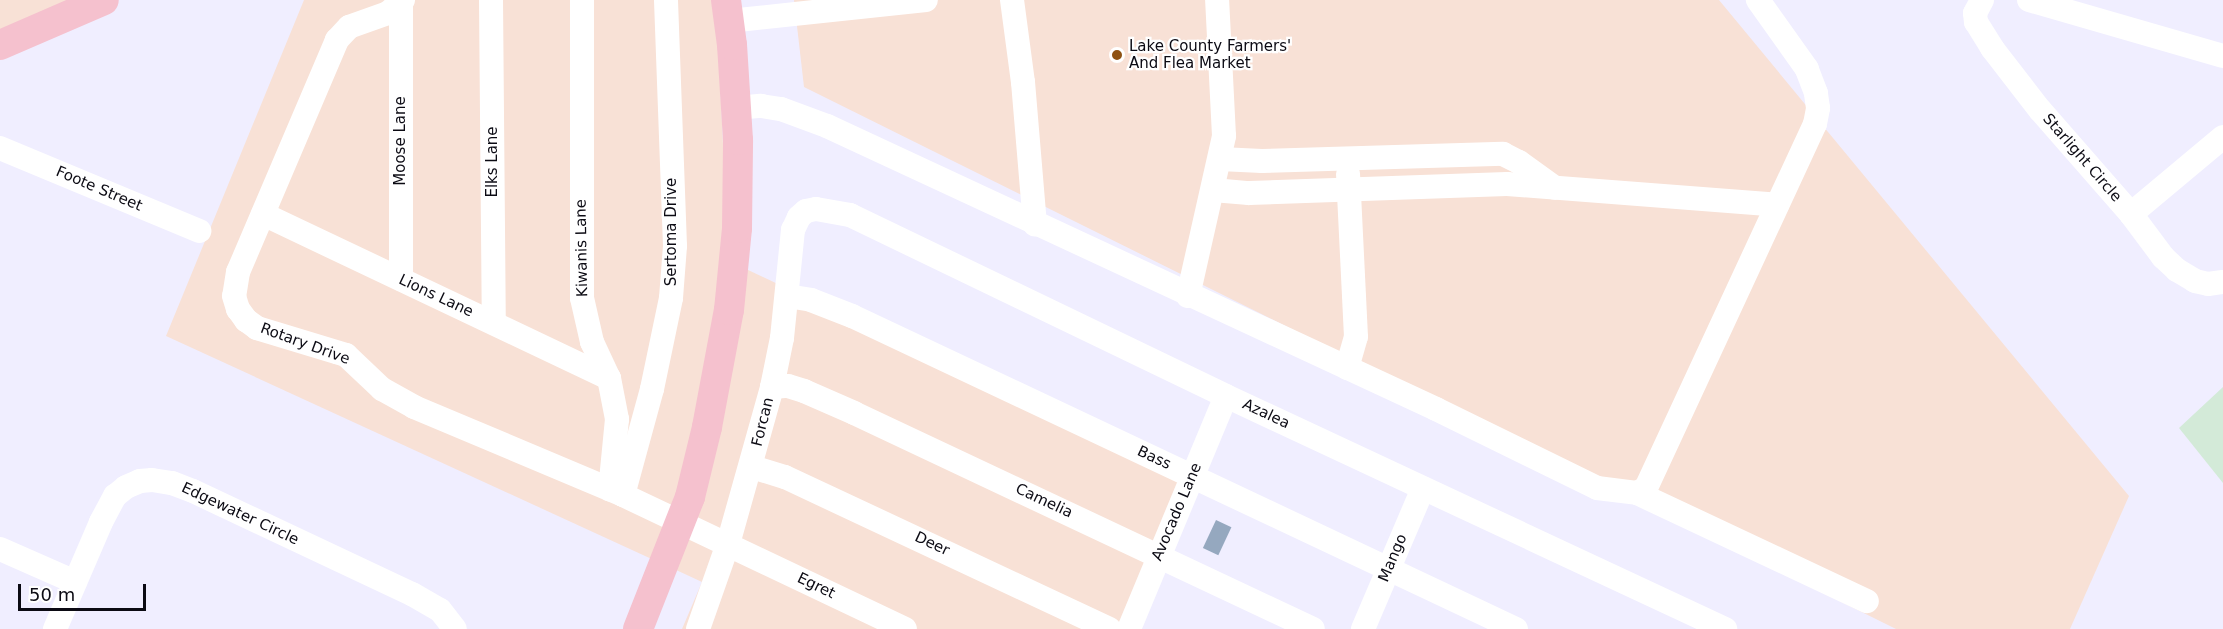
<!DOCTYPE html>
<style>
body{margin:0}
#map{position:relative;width:2223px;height:629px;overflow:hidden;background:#f0eeff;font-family:"DejaVu Sans",sans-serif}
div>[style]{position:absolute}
.commercial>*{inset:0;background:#f8e1d6}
.green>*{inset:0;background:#d3ead8}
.water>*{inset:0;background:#95a8bf;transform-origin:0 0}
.minor>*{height:24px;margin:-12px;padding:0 12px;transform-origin:12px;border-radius:12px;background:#fff}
.major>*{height:30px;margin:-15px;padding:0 15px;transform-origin:15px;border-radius:15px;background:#f5c1ce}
.dots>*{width:16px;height:16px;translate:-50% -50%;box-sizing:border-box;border:3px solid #fff;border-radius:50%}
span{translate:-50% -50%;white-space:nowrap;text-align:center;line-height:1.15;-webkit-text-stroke:4.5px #fff;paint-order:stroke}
.poi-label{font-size:15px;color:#0b0a13}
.left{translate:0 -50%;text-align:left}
.street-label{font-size:15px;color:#0b0a13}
.scale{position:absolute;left:18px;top:584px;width:128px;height:27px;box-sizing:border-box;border:3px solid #0b0a13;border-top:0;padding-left:8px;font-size:18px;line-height:21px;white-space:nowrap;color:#0b0a13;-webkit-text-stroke:4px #fff;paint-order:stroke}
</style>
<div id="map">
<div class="commercial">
<i style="clip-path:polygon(0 0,81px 0,0 33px)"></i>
<i style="clip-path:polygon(304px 0,716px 0,727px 227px,698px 425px,656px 561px,166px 336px)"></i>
<i style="clip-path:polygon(794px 0,1719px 0,2129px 496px,2070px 629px,1896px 629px,804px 87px)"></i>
<i style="clip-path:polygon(746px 269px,1195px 481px,1137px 629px,682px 629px,702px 582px,674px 569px)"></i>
</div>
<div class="green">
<i style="clip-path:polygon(2223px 387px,2223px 483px,2179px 428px)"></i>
</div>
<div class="water">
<i style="left:1216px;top:520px;width:17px;height:31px;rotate:25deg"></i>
</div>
<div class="minor">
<i style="left:403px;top:0;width:20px;rotate:139deg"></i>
<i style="left:388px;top:13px;width:41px;rotate:160.3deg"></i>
<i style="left:349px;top:27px;width:18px;rotate:133deg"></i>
<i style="left:337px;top:40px;width:252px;rotate:113.1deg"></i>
<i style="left:238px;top:272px;width:24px;rotate:99deg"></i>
<i style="left:234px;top:296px;width:14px;rotate:73deg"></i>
<i style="left:238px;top:309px;width:14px;rotate:54deg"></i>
<i style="left:246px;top:320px;width:14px;rotate:36deg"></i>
<i style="left:257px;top:328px;width:93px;rotate:16.9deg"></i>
<i style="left:346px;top:355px;width:50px;rotate:43.4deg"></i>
<i style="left:382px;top:389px;width:37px;rotate:29deg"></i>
<i style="left:414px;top:407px;width:227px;rotate:22.8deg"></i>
<i style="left:623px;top:495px;width:312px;rotate:25.4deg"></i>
<i style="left:491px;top:0;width:323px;rotate:89.5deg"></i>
<i style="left:582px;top:0;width:298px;rotate:90deg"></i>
<i style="left:582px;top:298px;width:45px;rotate:77.2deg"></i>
<i style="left:592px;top:342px;width:40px;rotate:65deg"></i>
<i style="left:609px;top:378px;width:42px;rotate:79deg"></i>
<i style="left:617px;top:419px;width:71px;rotate:95.6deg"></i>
<i style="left:1012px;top:0;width:83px;rotate:82.4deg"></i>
<i style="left:1023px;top:82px;width:143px;rotate:85.2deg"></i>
<i style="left:1982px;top:0;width:15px;rotate:118deg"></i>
<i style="left:1975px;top:13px;width:9px;rotate:84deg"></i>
<i style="left:1976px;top:22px;width:31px;rotate:58deg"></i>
<i style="left:1992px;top:48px;width:78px;rotate:52.3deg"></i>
<i style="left:2040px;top:110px;width:138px;rotate:48.8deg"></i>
<i style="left:2131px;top:214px;width:54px;rotate:53.3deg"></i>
<i style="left:2163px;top:257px;width:19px;rotate:43deg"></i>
<i style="left:2177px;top:270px;width:21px;rotate:31deg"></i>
<i style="left:2195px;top:281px;width:13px;rotate:13deg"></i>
<i style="left:2208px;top:284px;width:15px;rotate:-8deg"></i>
<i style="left:2029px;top:0;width:202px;rotate:16.1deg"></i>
<i style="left:401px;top:3px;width:276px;rotate:90deg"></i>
<i style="left:729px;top:21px;width:198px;rotate:-6.1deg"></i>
<i style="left:736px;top:108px;width:25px;rotate:-5deg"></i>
<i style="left:761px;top:106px;width:20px;rotate:9deg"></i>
<i style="left:781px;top:109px;width:49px;rotate:20.3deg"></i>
<i style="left:827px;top:126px;width:672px;rotate:24.92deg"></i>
<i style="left:1436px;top:409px;width:179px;rotate:26.1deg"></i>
<i style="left:1597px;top:488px;width:40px;rotate:7.1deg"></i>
<i style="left:1637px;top:493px;width:10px;rotate:-29deg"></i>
<i style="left:1646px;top:488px;width:401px;rotate:-65.1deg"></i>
<i style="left:1815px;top:124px;width:16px;rotate:-79deg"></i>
<i style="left:1818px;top:108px;width:15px;rotate:-98deg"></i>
<i style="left:1816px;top:93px;width:26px;rotate:-111deg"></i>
<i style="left:1807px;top:69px;width:85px;rotate:-125.4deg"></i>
<i style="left:0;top:148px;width:216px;rotate:22.6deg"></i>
<i style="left:1220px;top:159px;width:42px;rotate:2.7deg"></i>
<i style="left:1262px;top:161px;width:241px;rotate:-1.7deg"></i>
<i style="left:1503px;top:154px;width:18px;rotate:27deg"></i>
<i style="left:1519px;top:162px;width:44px;rotate:35.8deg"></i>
<i style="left:1213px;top:190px;width:36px;rotate:5deg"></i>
<i style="left:1249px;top:193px;width:258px;rotate:-2deg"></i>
<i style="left:1507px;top:184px;width:271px;rotate:4.4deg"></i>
<i style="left:263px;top:214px;width:383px;rotate:25.4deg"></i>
<i style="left:2131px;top:214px;width:120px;rotate:-39.9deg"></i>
<i style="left:787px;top:296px;width:24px;rotate:9deg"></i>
<i style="left:811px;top:300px;width:44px;rotate:21.3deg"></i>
<i style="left:852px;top:316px;width:734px;rotate:25.24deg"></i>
<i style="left:1188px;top:296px;width:164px;rotate:-77.3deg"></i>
<i style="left:1224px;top:136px;width:136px;rotate:-92.9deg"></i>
<i style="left:1347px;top:368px;width:32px;rotate:-74deg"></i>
<i style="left:1356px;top:337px;width:163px;rotate:-92.8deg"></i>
<i style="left:772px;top:387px;width:16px;rotate:-4deg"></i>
<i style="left:788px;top:386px;width:17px;rotate:17deg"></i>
<i style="left:804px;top:391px;width:55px;rotate:23.7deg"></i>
<i style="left:854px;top:413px;width:507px;rotate:25.2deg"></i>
<i style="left:752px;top:467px;width:34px;rotate:17deg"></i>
<i style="left:785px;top:477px;width:358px;rotate:25.1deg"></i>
<i style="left:1637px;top:493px;width:254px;rotate:25.2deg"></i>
<i style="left:623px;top:495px;width:110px;rotate:-74.7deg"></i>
<i style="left:652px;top:389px;width:93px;rotate:-78.2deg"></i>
<i style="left:671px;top:298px;width:52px;rotate:-85.6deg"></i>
<i style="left:675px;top:246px;width:246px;rotate:-92.1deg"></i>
<i style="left:0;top:549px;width:82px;rotate:23.7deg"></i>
<i style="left:55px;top:629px;width:116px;rotate:-66.7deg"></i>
<i style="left:101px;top:522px;width:30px;rotate:-62deg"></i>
<i style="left:115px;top:496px;width:14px;rotate:-39deg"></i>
<i style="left:126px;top:487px;width:15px;rotate:-23deg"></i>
<i style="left:140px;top:481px;width:12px;rotate:-5deg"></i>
<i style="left:152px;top:480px;width:20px;rotate:9deg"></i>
<i style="left:172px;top:483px;width:22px;rotate:21deg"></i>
<i style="left:193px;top:491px;width:242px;rotate:25.2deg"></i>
<i style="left:412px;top:594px;width:32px;rotate:30deg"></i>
<i style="left:440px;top:610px;width:24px;rotate:52deg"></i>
<i style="left:698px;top:629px;width:90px;rotate:-70.6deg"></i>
<i style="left:728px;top:544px;width:163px;rotate:-74.3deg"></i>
<i style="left:772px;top:387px;width:50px;rotate:-78.5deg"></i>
<i style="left:782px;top:338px;width:109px;rotate:-84.2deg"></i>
<i style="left:793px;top:230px;width:14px;rotate:-65deg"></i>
<i style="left:799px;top:217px;width:9px;rotate:-41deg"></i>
<i style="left:806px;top:211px;width:10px;rotate:-11deg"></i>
<i style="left:816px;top:209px;width:35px;rotate:10deg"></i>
<i style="left:850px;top:215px;width:417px;rotate:25.7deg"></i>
<i style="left:1226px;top:396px;width:551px;rotate:25.03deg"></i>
<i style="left:1129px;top:629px;width:252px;rotate:-67.4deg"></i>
<i style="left:1363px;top:629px;width:153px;rotate:-66.9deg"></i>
</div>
<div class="major">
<i style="left:0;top:45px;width:113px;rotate:-23.4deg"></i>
<i style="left:638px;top:629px;width:142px;rotate:-68.5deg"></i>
<i style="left:690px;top:497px;width:72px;rotate:-76.3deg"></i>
<i style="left:707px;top:427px;width:119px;rotate:-79.4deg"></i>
<i style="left:729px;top:310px;width:82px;rotate:-84.4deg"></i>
<i style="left:737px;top:228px;width:88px;rotate:-89.3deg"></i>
<i style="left:738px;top:140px;width:95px;rotate:-93.6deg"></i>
<i style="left:732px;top:45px;width:45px;rotate:-97.6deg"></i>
</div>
<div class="dots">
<i style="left:1117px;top:55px;background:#8e5112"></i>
</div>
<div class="poi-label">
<span class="left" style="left:1129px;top:55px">Lake County Farmers'<br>And Flea Market</span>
</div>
<div class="street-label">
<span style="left:401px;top:141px;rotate:-90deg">Moose Lane</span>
<span style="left:2082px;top:158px;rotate:49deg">Starlight Circle</span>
<span style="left:493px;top:162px;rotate:-90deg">Elks Lane</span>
<span style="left:99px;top:189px;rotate:23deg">Foote Street</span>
<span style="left:672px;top:232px;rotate:-90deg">Sertoma Drive</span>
<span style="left:582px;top:248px;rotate:-91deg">Kiwanis Lane</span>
<span style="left:436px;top:296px;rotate:25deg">Lions Lane</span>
<span style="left:305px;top:344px;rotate:20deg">Rotary Drive</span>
<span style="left:1266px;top:414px;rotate:25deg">Azalea</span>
<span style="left:763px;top:422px;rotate:-76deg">Forcan</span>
<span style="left:1154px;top:458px;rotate:25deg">Bass</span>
<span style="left:1044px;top:501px;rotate:25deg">Camelia</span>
<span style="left:1177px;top:512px;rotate:-67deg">Avocado Lane</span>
<span style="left:240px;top:514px;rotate:25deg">Edgewater Circle</span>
<span style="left:932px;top:544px;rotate:25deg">Deer</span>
<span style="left:1393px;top:558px;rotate:-67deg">Mango</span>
<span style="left:816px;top:586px;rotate:26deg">Egret</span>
</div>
<div class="scale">50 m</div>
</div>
